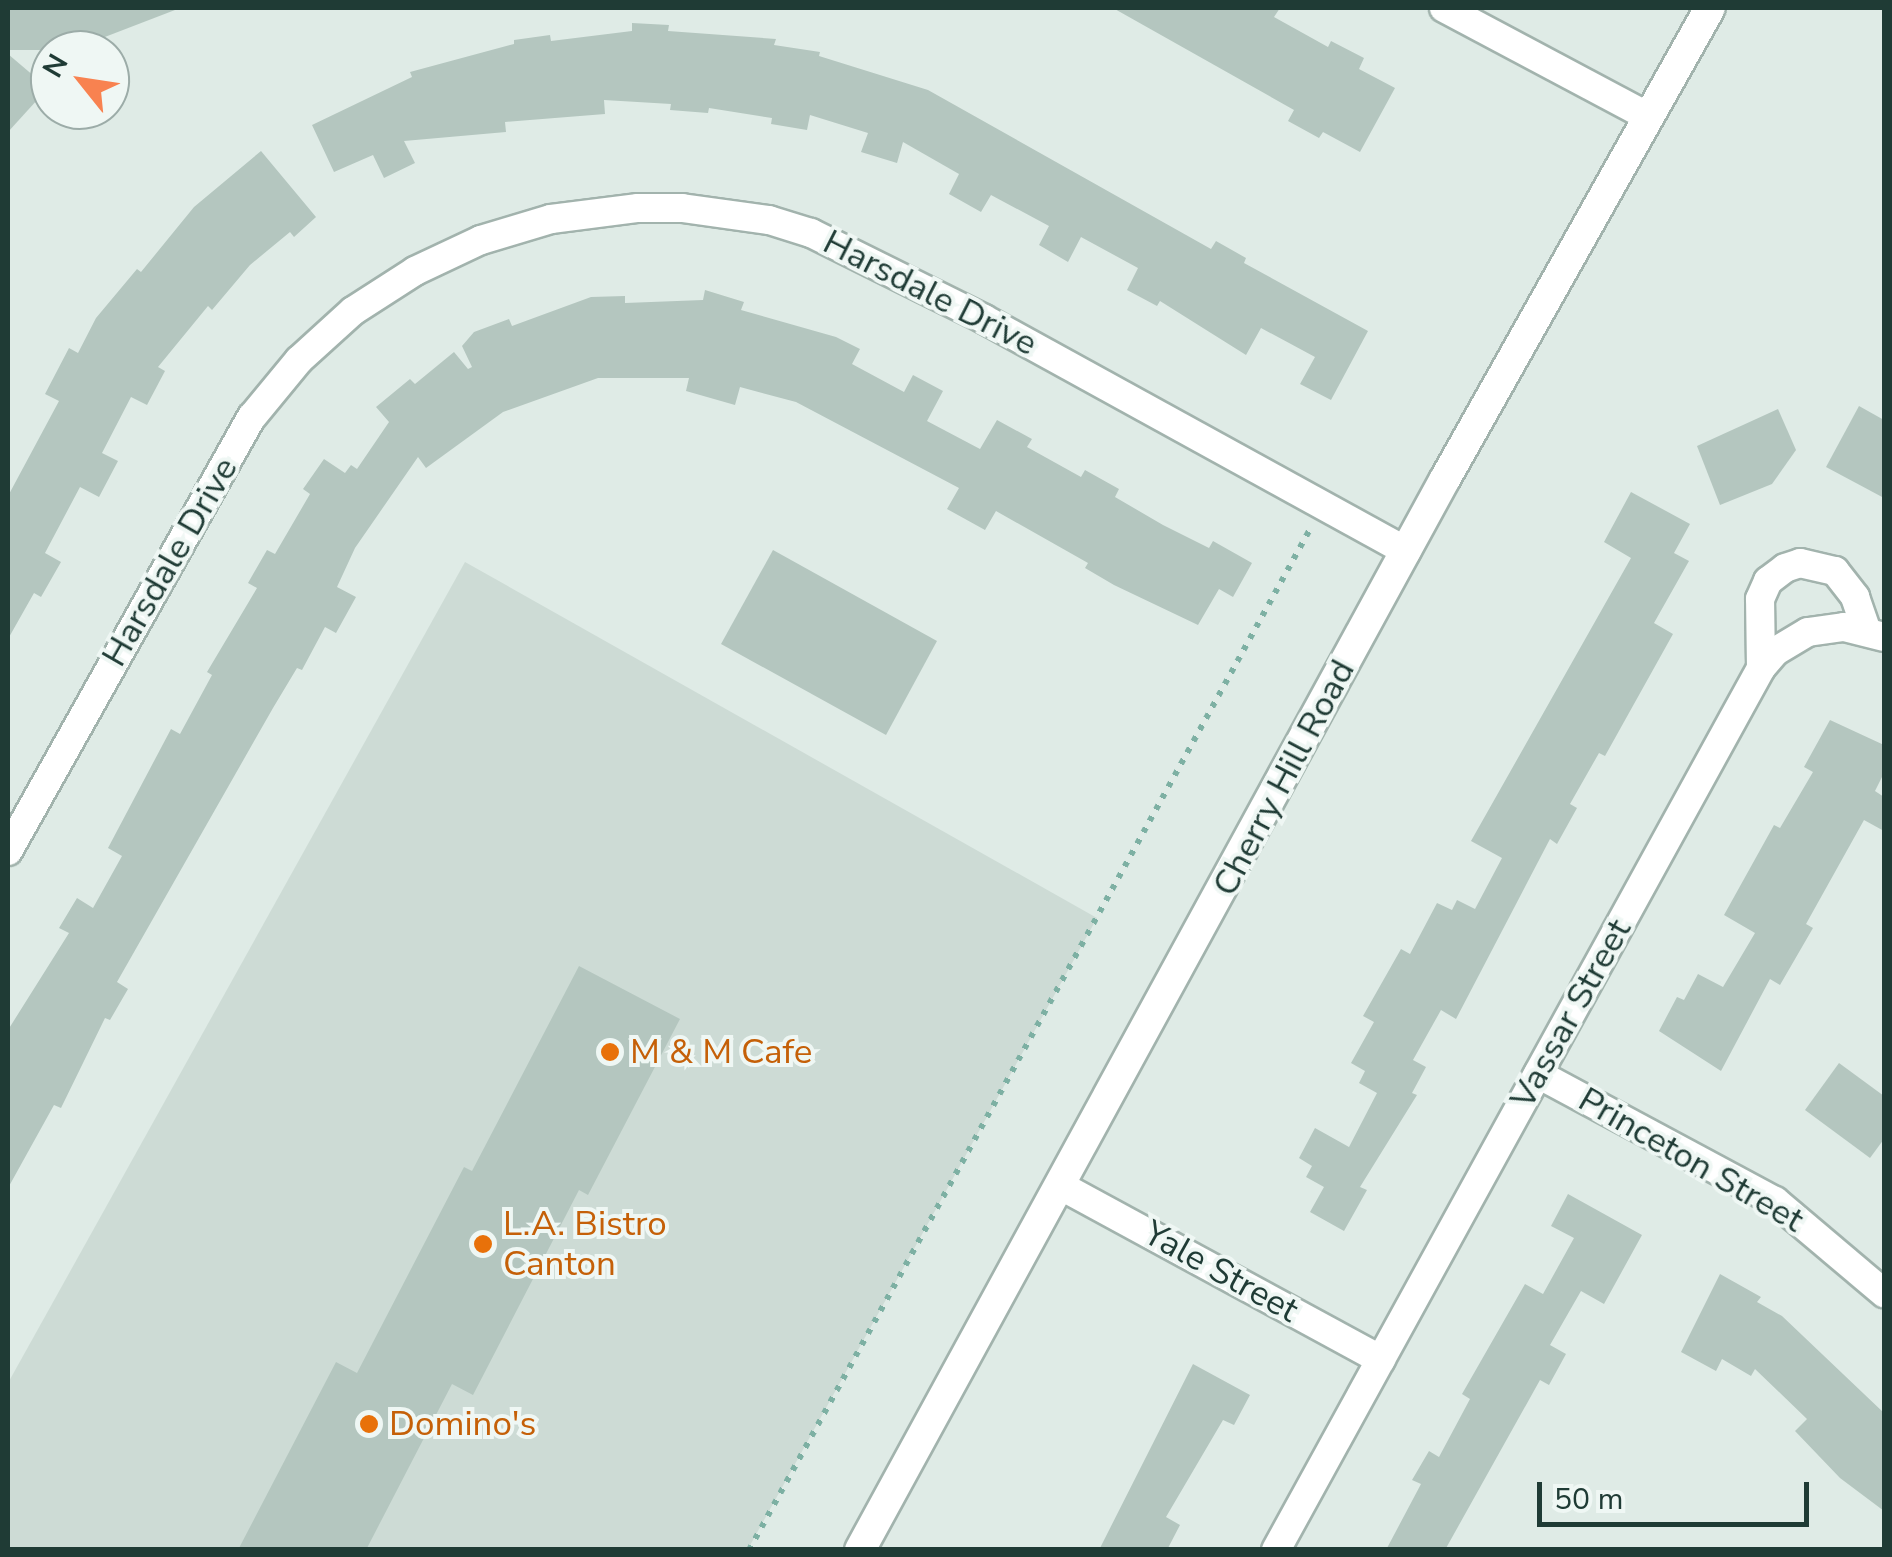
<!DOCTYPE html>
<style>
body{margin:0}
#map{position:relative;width:1892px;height:1557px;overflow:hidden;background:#dfebe6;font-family:"Nunito Sans",sans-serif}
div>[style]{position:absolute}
.built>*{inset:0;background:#cddbd5}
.building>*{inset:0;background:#b4c6bf}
.path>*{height:6px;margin-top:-3px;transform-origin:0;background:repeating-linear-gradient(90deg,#7db0a3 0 5px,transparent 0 13px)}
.roads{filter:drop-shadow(2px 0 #a2b3ad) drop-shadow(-2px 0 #a2b3ad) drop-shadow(0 2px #a2b3ad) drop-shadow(0 -2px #a2b3ad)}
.minor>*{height:28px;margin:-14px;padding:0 14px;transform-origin:14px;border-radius:14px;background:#fff}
.secondary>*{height:30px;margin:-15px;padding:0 15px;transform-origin:15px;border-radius:15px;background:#fff}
.dots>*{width:28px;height:28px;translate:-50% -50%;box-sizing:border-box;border:5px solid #eff7f4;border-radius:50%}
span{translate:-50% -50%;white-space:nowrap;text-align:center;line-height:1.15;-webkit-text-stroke:8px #eff7f4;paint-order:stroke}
.street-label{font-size:35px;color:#1f3b35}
.food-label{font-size:35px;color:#c56008}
.left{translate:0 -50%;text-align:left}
.frame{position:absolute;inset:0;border:10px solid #1f3b35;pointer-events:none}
.north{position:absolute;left:30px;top:30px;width:100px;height:100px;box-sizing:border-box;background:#eff7f4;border:2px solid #9caca8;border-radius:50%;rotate:300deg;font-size:28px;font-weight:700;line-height:40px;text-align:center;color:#1f3b35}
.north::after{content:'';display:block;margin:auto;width:35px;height:45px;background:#f88250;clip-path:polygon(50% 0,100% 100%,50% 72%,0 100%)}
.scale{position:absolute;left:1537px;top:1482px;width:272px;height:45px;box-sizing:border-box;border:5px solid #1f3b35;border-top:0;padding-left:12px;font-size:30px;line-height:35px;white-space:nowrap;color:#1f3b35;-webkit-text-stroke:8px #eff7f4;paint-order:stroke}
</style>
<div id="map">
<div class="built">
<i style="clip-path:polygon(465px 562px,1097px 918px,748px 1549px,8px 1550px,8px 1383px)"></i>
</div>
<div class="building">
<i style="clip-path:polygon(8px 8px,175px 8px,175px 10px,71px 50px,8px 50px)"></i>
<i style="clip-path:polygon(1113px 8px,1280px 8px,1274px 17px,1328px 47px,1331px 41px,1364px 58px,1359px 69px,1395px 88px,1360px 152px,1323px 132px,1319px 138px,1288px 121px,1294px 110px)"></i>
<i style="clip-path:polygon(632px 23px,669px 25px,668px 31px,776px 39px,774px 45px,820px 52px,819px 56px,928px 90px,1211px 249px,1216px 241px,1246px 258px,1244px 263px,1368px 331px,1331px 400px,1300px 384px,1315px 357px,1261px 328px,1246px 355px,1160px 301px,1157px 306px,1127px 290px,1138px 268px,1081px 237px,1068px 262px,1039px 245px,1049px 226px,991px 195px,981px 212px,949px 194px,959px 174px,903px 142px,897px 163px,861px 152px,868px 133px,810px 115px,807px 130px,771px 124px,772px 118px,709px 108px,708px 113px,670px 110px,671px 104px,604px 100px,605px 114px,505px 122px,506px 132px,404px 141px,415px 163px,384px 178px,373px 155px,334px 172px,312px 125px,412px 77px,410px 72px,514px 44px,514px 40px,550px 35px,551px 41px,632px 31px)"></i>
<i style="clip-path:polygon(8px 54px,48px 88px,8px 132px)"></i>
<i style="clip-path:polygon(261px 151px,316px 217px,294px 237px,290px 232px,250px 265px,212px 310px,208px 306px,158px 367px,165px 371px,147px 405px,131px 397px,102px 453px,118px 461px,99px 497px,80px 487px,45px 553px,61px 562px,41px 597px,34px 593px,8px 639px,8px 496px,59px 401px,45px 394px,69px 348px,78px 353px,96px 318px,137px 269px,141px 272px,194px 207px)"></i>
<i style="clip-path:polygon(705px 290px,744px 302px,741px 310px,836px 337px,860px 349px,852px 364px,904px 392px,913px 375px,943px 391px,927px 421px,980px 449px,997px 420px,1032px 439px,1027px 447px,1081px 477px,1085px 470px,1119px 489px,1115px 497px,1163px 525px,1209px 548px,1213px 541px,1252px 563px,1233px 597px,1219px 589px,1198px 625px,1114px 585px,1085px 568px,1088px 563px,996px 511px,985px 530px,947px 509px,959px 488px,796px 402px,740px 387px,735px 405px,686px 391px,689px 378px,598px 378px,503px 412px,426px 468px,418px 457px,355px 548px,337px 587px,356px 597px,336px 633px,325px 627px,302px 670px,297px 668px,273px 708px,117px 982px,128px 989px,110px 1020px,105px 1018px,61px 1108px,54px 1105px,8px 1188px,8px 1030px,69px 933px,59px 928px,77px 898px,93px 908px,122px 856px,108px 848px,171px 729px,180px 734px,212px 675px,207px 672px,257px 588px,248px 583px,267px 550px,275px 554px,310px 494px,303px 489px,324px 459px,345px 473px,351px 465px,357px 469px,389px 422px,376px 407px,410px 379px,415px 384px,454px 352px,468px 369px,472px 367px,462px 346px,474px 332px,509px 319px,512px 326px,591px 297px,625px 296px,625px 303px,703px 300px)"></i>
<i style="clip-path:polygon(1859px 406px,1884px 420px,1884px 498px,1826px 467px)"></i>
<i style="clip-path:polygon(1778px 409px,1796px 450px,1772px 484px,1720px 505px,1697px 446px)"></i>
<i style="clip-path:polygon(1631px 492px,1690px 524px,1674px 553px,1689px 561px,1654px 623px,1673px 634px,1605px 756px,1599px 753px,1570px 804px,1577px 808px,1557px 844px,1550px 839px,1456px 1019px,1441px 1010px,1413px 1060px,1426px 1067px,1412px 1093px,1417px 1095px,1360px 1187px,1367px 1190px,1344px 1231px,1310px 1212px,1324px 1187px,1306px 1177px,1312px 1166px,1299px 1158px,1315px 1128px,1349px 1147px,1377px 1093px,1359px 1083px,1365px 1071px,1351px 1063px,1374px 1022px,1363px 1016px,1401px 949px,1410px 954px,1437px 903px,1452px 910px,1457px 900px,1475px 909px,1502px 858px,1471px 841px,1631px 558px,1604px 542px)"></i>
<i style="clip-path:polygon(773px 550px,937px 641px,886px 735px,721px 644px)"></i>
<i style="clip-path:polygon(1830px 720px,1884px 745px,1884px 773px,1875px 791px,1884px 797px,1884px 831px,1864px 820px,1806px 924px,1813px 928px,1780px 985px,1770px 979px,1721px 1071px,1659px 1031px,1677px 997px,1684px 1000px,1698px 974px,1723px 987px,1755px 933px,1724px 915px,1774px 825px,1780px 828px,1813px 772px,1804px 767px)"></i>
<i style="clip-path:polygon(579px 966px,680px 1019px,588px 1195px,579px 1190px,473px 1395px,452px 1384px,366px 1550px,238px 1550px,336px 1362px,357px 1373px,464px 1167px,472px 1171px)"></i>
<i style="clip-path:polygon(1839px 1063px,1884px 1096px,1884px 1139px,1870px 1158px,1805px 1110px)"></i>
<i style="clip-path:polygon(1568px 1194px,1642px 1235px,1604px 1304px,1581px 1291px,1550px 1345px,1566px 1354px,1549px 1385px,1540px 1380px,1445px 1550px,1386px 1550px,1421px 1484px,1412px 1480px,1429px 1451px,1439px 1457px,1470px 1399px,1462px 1394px,1525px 1284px,1543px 1294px,1574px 1238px,1551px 1226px)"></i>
<i style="clip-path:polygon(1720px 1274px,1761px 1297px,1757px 1302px,1782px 1316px,1884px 1413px,1884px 1511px,1840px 1478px,1795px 1431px,1807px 1419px,1755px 1369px,1751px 1376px,1722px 1359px,1716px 1371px,1681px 1352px)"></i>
<i style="clip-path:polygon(1193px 1364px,1250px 1395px,1234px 1425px,1223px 1420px,1166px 1517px,1180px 1525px,1167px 1550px,1099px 1550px)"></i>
</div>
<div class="path">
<i style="left:749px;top:1550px;width:1163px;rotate:-61.21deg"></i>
</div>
<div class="roads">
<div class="minor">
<i style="left:1444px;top:8px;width:232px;rotate:28deg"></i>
<i style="left:1761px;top:668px;width:69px;rotate:-90.8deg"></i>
<i style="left:1760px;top:599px;width:20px;rotate:-66deg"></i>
<i style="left:1768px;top:581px;width:21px;rotate:-37deg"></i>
<i style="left:1785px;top:568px;width:16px;rotate:-18deg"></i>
<i style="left:1800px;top:563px;width:36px;rotate:13deg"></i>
<i style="left:1835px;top:571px;width:33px;rotate:52deg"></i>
<i style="left:1855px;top:597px;width:34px;rotate:71deg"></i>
<i style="left:8px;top:851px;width:498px;rotate:-60.7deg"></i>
<i style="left:252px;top:417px;width:74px;rotate:-50.5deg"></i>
<i style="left:299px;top:360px;width:73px;rotate:-42.2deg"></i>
<i style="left:353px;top:311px;width:74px;rotate:-32.8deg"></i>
<i style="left:415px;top:271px;width:73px;rotate:-25.2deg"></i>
<i style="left:481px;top:240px;width:73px;rotate:-16.7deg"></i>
<i style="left:551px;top:219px;width:88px;rotate:-7.2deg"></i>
<i style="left:638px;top:208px;width:44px"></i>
<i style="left:682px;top:208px;width:88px;rotate:7.9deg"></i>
<i style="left:769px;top:220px;width:44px;rotate:17.2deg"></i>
<i style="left:811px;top:233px;width:193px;rotate:26.4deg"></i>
<i style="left:984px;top:319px;width:482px;rotate:28.8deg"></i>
<i style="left:1538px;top:1074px;width:269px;rotate:28.2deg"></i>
<i style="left:1775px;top:1201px;width:143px;rotate:40.2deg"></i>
<i style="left:1061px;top:1186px;width:364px;rotate:28.5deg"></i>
<i style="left:1276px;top:1550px;width:1007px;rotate:-61.19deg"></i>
<i style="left:1761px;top:668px;width:23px;rotate:-49deg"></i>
<i style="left:1776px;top:651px;width:37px;rotate:-31deg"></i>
<i style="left:1808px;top:632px;width:36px;rotate:-8deg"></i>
<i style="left:1844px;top:627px;width:41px;rotate:14deg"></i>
</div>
<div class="secondary">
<i style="left:860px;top:1550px;width:1220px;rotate:-61.36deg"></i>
<i style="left:1445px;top:479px;width:540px;rotate:-60.64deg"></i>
</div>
</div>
<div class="dots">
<i style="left:610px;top:1052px;background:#e8710a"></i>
<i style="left:483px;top:1244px;background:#e8710a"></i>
<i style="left:369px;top:1424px;background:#e8710a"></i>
</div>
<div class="street-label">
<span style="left:930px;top:293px;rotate:27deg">Harsdale Drive</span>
<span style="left:170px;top:562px;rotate:-60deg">Harsdale Drive</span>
<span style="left:1284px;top:778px;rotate:-62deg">Cherry Hill Road</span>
<span style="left:1571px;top:1014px;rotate:-61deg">Vassar Street</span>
<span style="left:1691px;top:1160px;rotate:30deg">Princeton Street</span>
<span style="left:1221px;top:1272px;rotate:29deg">Yale Street</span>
</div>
<div class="food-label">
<span class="left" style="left:630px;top:1052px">M &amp; M Cafe</span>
<span class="left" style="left:503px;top:1244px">L.A. Bistro<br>Canton</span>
<span class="left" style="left:389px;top:1424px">Domino's</span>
</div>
<div class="frame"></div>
<div class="north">N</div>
<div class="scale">50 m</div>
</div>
